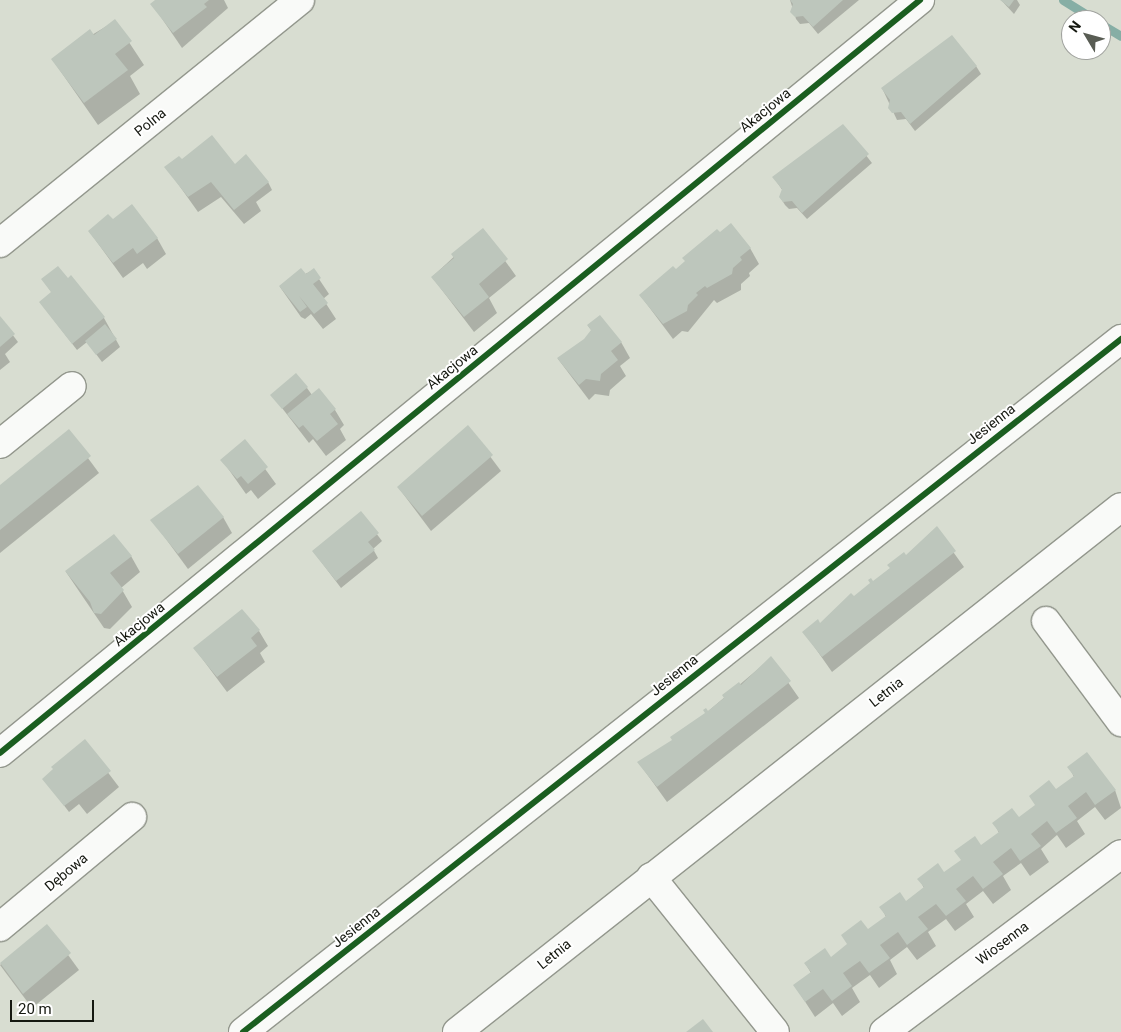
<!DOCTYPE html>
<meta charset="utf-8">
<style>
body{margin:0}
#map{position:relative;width:1121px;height:1032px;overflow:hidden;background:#d8ddd1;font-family:Roboto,sans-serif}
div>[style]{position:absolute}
.shadow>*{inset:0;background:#0003}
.stream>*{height:9px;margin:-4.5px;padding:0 4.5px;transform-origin:4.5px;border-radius:4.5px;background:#86aea5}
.building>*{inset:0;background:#bdc6bc}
.roads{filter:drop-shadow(1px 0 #93978d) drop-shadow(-1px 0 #93978d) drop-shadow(0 1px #93978d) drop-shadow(0 -1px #93978d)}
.minor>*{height:28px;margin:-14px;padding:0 14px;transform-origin:14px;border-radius:14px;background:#f9faf8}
.cycleway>*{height:6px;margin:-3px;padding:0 3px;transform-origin:3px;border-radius:3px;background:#1b5e20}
span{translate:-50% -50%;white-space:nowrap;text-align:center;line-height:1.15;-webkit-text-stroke:4px #fff;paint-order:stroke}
.street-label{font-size:14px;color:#151810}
.north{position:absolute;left:1061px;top:10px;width:50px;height:50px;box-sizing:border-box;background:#fff;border:1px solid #a1a39f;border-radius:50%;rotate:307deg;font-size:14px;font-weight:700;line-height:20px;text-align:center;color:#151810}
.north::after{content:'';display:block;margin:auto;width:18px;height:22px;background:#595d54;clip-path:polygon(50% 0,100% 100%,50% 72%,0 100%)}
.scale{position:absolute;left:10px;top:1000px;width:84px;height:22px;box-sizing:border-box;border:2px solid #151810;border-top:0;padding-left:6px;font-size:15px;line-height:18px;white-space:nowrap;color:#151810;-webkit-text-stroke:4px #fff;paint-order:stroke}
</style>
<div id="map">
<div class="shadow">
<i style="clip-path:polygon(158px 0,224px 0,228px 8px,182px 48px,152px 4px)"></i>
<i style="clip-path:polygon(790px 0,859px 0,818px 34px,809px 23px,800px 24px,796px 19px)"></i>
<i style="clip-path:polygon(1001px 0,1017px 0,1020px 5px,1014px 14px)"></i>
<i style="clip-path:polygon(115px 21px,144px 65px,130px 76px,140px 94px,98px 125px,52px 59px)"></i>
<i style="clip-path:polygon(976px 66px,981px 74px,915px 131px,906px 119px,897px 120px,882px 88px)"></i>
<i style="clip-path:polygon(843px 126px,872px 163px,807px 219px,797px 208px,789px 209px,785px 205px,780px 197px,783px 191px,774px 178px)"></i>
<i style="clip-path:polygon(182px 161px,233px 167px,268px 182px,272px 190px,256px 202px,261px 211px,244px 224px,221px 197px,198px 212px,166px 167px)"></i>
<i style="clip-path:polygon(483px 230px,516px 276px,489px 298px,497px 313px,474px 332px,432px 277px)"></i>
<i style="clip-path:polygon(89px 231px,157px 238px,166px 254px,147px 269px,143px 263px,123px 278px)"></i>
<i style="clip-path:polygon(750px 248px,759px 264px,749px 273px,750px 276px,741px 284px,741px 290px,717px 303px,714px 300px,688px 332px,682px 331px,673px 339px,640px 295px,676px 271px)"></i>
<i style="clip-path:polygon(313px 270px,329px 294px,323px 299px,336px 319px,323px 329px,311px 314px,305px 319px,301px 317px,280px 287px)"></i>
<i style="clip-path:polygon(43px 280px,104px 318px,120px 347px,102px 362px,87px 342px,77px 350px,40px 302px,52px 293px)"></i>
<i style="clip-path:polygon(0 318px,18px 342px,5px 354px,10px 362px,0 370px)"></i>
<i style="clip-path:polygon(588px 326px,621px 342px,630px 358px,620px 366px,626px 376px,610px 390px,609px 396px,595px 394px,589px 400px,558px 359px,585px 340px,592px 331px)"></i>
<i style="clip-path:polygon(307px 388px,312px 395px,335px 410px,344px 425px,340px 429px,346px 440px,326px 456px,313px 439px,309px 443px,272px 395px)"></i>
<i style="clip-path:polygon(468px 427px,501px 471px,431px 531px,398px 487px)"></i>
<i style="clip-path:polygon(68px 431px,99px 473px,0 553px,0 487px)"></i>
<i style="clip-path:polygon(245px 441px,276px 484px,258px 499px,251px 490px,246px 494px,222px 460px)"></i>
<i style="clip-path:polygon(174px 503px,223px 517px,232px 533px,188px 569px,152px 520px)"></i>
<i style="clip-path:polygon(361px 513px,382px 541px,373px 549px,378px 558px,341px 588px,313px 551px)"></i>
<i style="clip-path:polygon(936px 528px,964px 567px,832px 672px,804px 632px,820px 624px,906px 556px)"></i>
<i style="clip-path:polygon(131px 556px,140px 572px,121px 588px,132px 607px,110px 629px,104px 628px,66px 572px)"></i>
<i style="clip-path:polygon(259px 631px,268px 646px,260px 653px,265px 662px,227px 692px,195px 649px)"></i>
<i style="clip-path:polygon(771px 658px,799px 698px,667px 802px,639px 763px,674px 740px)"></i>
<i style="clip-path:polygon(84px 741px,119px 787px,87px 814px,79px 804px,69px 812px,44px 779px)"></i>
<i style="clip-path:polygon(1069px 767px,1115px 790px,1121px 808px,1105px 820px,1095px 807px,1077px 821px,1085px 834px,1066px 848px,1057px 835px,1041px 849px,1049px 862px,1030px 876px,1021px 863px,1003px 876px,1011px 890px,993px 904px,983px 891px,966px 904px,974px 917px,955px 931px,946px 919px,928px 932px,936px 946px,917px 960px,907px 947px,890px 960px,897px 974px,879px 988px,870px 975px,852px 988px,860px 1002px,842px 1016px,833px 1003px,815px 1017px,795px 986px,811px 973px,805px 963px,831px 958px,886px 917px,881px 907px,906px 902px,924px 888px,919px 879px,944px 874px,999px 833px,994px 823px,1018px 819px,1074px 777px)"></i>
<i style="clip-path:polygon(47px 926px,79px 970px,32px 1008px,0 965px)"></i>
</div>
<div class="stream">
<i style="left:1063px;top:0;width:38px;rotate:32deg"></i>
<i style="left:1101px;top:24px;width:23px;rotate:31deg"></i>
</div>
<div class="building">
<i style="clip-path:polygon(155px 0,209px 0,204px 4px,207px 7px,173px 33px,150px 4px)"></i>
<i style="clip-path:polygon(790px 0,843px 0,813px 27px,803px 16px,795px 17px,790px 12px,793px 4px)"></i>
<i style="clip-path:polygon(1000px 0,1014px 0,1009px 7px)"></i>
<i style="clip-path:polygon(115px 19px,132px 41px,115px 54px,128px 70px,84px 103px,51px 59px,90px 29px,94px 35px)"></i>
<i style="clip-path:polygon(952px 35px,977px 66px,910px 124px,901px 112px,892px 113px,888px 108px,890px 100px,881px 88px)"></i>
<i style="clip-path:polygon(843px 124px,869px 154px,802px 213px,792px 201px,783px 202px,779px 197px,782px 189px,772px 177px)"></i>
<i style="clip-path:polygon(212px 135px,235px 164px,246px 154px,269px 182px,234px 210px,211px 182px,188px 197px,164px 167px,179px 156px,182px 159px)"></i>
<i style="clip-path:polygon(132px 204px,158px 238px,137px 254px,133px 248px,113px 263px,88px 231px,108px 214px,113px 219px)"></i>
<i style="clip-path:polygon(731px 223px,751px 248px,740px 257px,742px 260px,733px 268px,732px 274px,707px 288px,705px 286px,696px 293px,698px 295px,688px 305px,687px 311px,663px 324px,639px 295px,673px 266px,676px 269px,685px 261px,682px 258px,717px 229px,720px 232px)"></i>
<i style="clip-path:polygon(483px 228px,508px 259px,479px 284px,489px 297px,464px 317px,431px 277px,454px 258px,451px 254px)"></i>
<i style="clip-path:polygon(58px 266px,68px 278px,71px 275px,105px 317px,72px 344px,39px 302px,51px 292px,41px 279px)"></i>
<i style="clip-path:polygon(301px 268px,306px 274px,314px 268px,321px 278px,313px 284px,328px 303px,314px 314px,299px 296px,307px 307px,300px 312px,279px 286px)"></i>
<i style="clip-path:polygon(600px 315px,622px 342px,611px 351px,618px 360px,601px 374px,600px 381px,586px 379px,579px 385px,557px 358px,584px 339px,591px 330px,587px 325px)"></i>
<i style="clip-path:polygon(0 316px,15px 334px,0 347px)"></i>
<i style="clip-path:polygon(105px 324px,117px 339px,96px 355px,85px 341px)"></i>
<i style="clip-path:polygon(296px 373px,308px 387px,282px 409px,270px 395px)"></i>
<i style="clip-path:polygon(319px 388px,336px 409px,330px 414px,338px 424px,317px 441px,303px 425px,299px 428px,287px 414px)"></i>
<i style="clip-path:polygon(468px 425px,493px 455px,422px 516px,397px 487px)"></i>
<i style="clip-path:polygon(69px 429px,91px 456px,0 530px,0 485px)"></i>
<i style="clip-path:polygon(245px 439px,268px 467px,248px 484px,241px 476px,237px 479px,220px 460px)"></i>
<i style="clip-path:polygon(198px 485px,224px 517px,178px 554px,150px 520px)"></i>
<i style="clip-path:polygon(361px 511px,379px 533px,368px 542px,375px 550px,336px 581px,312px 551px)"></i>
<i style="clip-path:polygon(937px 526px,956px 551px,822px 657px,802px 632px,818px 619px,820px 623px,851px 593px,854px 596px,870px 583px,868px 580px,871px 578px,873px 581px,890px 568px,887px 565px,904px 552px,906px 555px)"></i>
<i style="clip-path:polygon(114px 534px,132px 556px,110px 573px,124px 590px,101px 614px,94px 613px,90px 602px,65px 571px)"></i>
<i style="clip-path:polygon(242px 609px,260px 630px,251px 638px,257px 646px,217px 677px,193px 648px)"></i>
<i style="clip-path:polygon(771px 656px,791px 681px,657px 787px,637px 762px,672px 740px,670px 737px,705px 713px,703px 710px,706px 708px,708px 711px,724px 698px,722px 695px,739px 682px,741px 685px)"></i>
<i style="clip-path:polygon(85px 739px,111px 771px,64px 806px,42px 779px,53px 769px,51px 767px)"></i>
<i style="clip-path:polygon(1087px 752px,1116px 790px,1095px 805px,1086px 792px,1068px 806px,1077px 818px,1056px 833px,1047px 821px,1031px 834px,1041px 846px,1020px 861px,1011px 848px,993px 862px,1003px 874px,983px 889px,973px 876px,956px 889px,966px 901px,946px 916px,936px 904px,918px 917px,928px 929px,907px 945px,898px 932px,880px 945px,890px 958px,869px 973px,860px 961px,843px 973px,852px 986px,832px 1001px,823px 989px,805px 1002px,793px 985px,811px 972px,804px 963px,825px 948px,831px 957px,847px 944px,841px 935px,861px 920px,868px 929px,886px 916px,879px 907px,900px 892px,906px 901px,924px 887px,917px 879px,938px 863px,944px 872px,961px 860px,954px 851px,975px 836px,981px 845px,999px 832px,992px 823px,1012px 808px,1019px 817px,1035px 805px,1029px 796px,1049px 780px,1056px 789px,1074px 776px,1067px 767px)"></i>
<i style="clip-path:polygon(47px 924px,71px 953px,23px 994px,0 963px)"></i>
<i style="clip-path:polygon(703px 1019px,713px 1032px,686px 1032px)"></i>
</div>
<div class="roads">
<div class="minor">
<i style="left:0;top:243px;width:386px;rotate:-39deg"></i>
<i style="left:0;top:444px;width:92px;rotate:-38.9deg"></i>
<i style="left:1046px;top:621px;width:126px;rotate:53.4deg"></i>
<i style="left:0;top:753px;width:1189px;rotate:-39.3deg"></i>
<i style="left:651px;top:877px;width:198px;rotate:51.3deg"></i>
<i style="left:0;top:927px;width:172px;rotate:-39.8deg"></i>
<i style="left:243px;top:1032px;width:1119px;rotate:-38.28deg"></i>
<i style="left:457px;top:1032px;width:846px;rotate:-38.33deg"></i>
<i style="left:884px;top:1032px;width:296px;rotate:-36.9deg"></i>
</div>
</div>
<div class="cycleway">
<i style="left:0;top:753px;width:1189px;rotate:-39.3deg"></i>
<i style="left:243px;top:1032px;width:1119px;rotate:-38.28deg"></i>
</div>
<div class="street-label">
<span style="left:765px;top:110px;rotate:-39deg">Akacjowa</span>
<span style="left:150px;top:122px;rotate:-39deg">Polna</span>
<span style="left:452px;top:367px;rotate:-39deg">Akacjowa</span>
<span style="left:991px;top:424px;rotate:-38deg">Jesienna</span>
<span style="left:139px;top:624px;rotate:-39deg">Akacjowa</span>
<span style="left:674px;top:675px;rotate:-39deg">Jesienna</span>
<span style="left:886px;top:692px;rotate:-38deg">Letnia</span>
<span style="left:66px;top:872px;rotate:-40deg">Dębowa</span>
<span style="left:356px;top:927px;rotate:-38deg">Jesienna</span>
<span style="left:1002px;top:943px;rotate:-37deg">Wiosenna</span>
<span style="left:554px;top:954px;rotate:-39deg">Letnia</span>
</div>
<div class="north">N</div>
<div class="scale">20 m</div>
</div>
